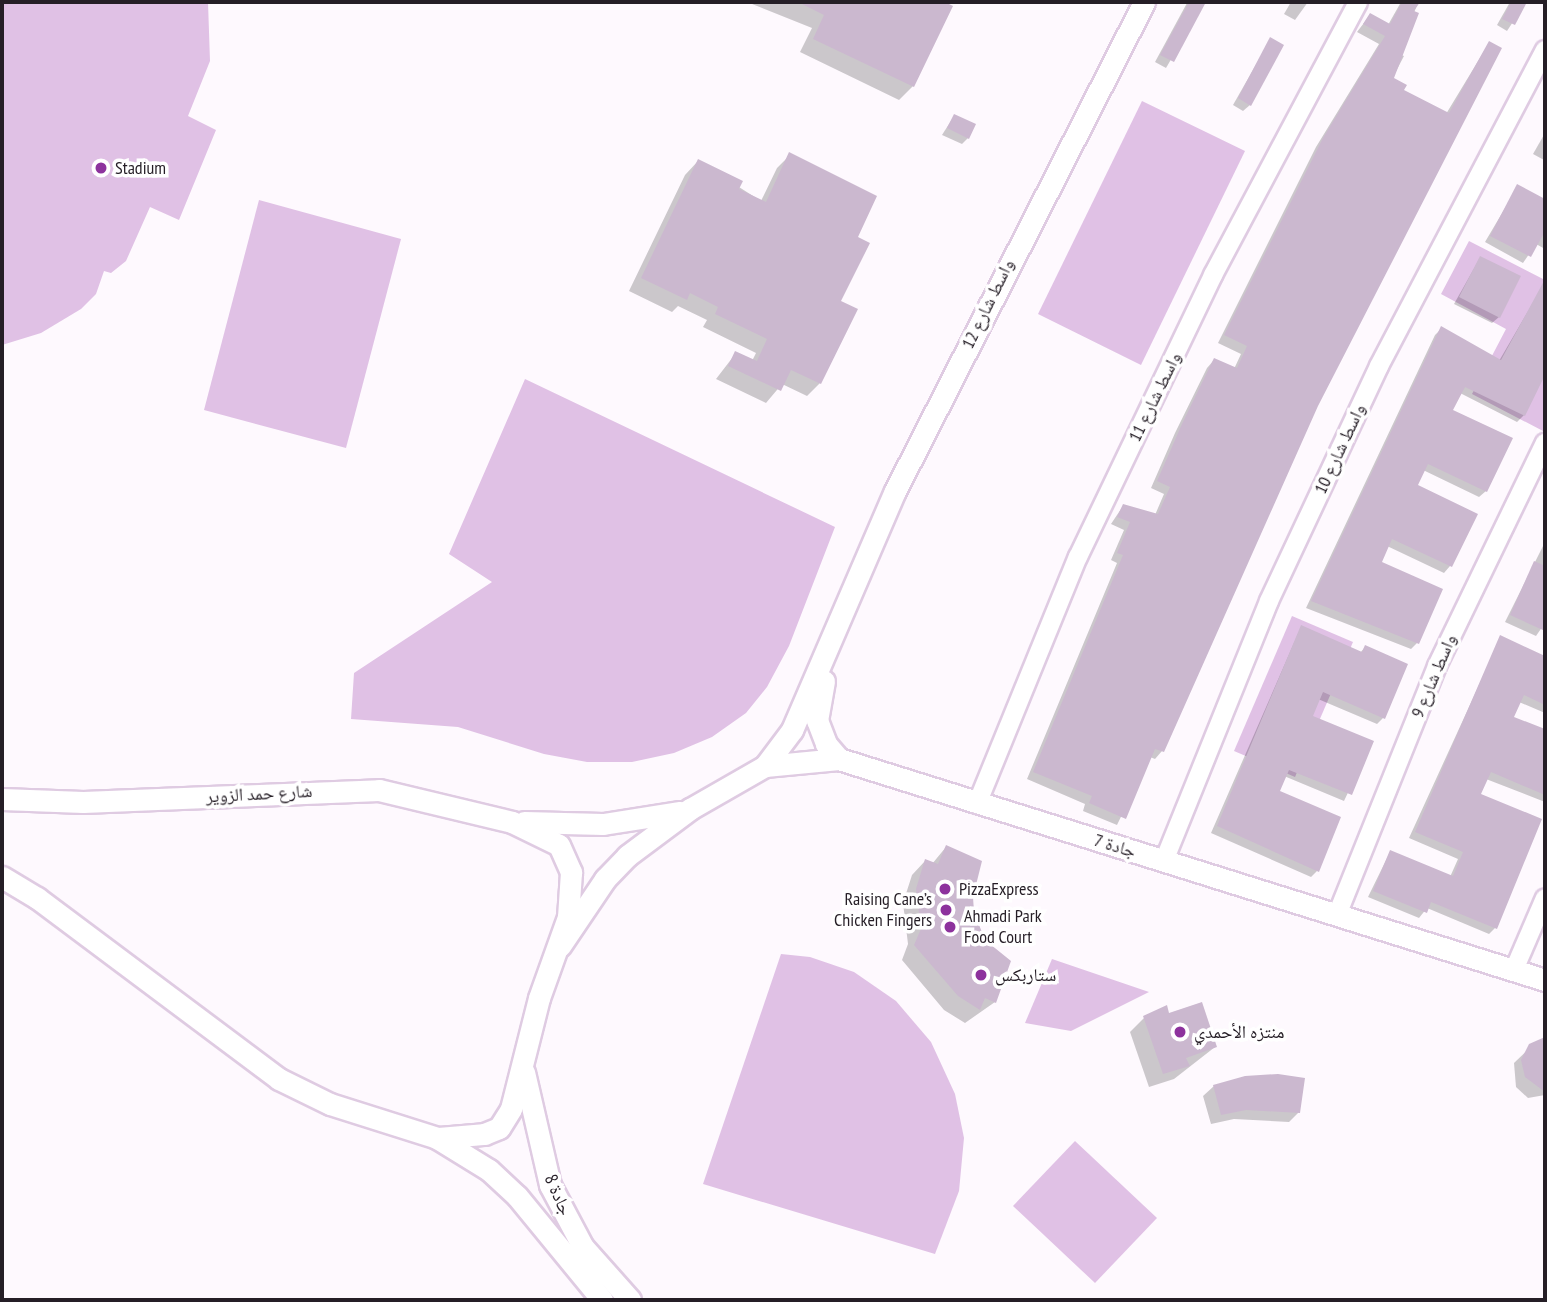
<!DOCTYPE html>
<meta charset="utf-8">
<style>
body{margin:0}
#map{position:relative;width:1547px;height:1302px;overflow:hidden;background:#fef9fe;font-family:"PT Sans Narrow","Noto Naskh Arabic",sans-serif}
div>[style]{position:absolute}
.green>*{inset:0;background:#e0c1e5}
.shadow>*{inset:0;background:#0003}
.building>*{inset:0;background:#cbb8cf}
.roads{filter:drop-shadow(2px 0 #dfcbe2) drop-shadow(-2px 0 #dfcbe2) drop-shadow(0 2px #dfcbe2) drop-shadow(0 -2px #dfcbe2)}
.minor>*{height:18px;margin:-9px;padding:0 9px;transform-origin:9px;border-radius:9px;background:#fff}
.major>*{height:21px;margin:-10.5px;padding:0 10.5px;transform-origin:10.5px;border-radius:10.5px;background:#fff}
.dots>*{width:19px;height:19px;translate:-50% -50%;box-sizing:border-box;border:4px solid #fff;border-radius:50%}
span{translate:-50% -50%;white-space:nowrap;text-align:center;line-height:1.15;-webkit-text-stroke:7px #fff;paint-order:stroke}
.poi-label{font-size:18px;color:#251e26}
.left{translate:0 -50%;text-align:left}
.right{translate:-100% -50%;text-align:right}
.street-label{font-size:18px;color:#251e26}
.frame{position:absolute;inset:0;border:4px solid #251e26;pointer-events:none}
</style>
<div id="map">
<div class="green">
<i style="clip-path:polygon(2px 2px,208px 2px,210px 61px,188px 116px,216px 130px,179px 220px,150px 207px,126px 261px,111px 273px,104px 271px,96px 294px,81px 309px,41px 333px,2px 345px)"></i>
<i style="clip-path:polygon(1142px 101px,1245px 151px,1141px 365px,1038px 314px)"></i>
<i style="clip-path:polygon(259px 200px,401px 239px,346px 448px,204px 410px)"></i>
<i style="clip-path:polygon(1469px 241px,1545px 280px,1543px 431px,1472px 394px,1506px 329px,1441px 294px)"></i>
<i style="clip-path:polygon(525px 379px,835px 527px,789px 646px,767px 687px,746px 713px,712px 737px,674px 753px,632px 762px,587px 762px,544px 754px,458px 727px,351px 719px,354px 673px,492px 582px,449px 554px)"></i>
<i style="clip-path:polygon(1292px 616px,1353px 642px,1295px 777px,1234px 751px)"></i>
<i style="clip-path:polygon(781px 954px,810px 957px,854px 972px,896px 1001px,931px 1042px,955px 1094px,964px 1138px,959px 1191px,935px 1254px,703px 1184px)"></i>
<i style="clip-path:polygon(1052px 959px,1149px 992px,1071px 1031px,1025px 1023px)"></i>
<i style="clip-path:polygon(1075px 1141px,1157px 1218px,1095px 1283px,1013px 1206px)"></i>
</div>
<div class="shadow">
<i style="clip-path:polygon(747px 2px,941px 2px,951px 7px,913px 86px,899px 100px,800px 52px,812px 28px)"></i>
<i style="clip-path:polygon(1291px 2px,1308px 2px,1295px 20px,1284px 14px)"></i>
<i style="clip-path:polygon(1401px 2px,1418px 2px,1399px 54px,1404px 56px,1392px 79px,1402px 91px,1446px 114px,1489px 43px,1317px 405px,1162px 751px,1155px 759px,1150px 757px,1117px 825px,1083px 811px,1085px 804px,1027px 779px,1117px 563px,1111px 560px,1124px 530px,1111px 524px,1123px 506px,1155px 515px,1164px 494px,1151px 488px,1175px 433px,1207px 368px,1214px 360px,1234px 369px,1241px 354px,1218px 343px,1316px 147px,1379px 44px,1357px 32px,1370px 15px,1388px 25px)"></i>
<i style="clip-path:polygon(1510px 2px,1526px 2px,1507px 31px,1497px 25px)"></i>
<i style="clip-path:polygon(1187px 3px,1204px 3px,1166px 68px,1155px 62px)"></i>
<i style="clip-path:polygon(1270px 40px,1250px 105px,1243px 111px,1233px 105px)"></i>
<i style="clip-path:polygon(954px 116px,968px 138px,962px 144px,942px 135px)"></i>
<i style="clip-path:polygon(1545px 133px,1545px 159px,1544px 160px,1533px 154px)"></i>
<i style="clip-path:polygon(790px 155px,855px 238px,820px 383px,807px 396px,782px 384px,766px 403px,716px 379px,736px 353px,752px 361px,756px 353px,703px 327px,707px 320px,678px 306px,672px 312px,629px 291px,685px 175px,698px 161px,761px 201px,777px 168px)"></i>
<i style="clip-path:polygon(1518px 186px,1545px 201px,1545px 249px,1536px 244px,1523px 263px,1485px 242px)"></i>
<i style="clip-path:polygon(1480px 258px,1499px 317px,1492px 323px,1454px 304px)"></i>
<i style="clip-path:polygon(1541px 289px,1545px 291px,1545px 373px,1524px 415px,1517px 422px,1460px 393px,1451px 410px,1486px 491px,1479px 497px,1423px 470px,1416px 485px,1475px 514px,1450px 566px,1444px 573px,1387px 546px,1379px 563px,1417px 643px,1411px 649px,1306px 608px,1435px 335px,1442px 328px,1499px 361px)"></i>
<i style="clip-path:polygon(1545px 542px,1545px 623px,1536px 636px,1505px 622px)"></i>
<i style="clip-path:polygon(1301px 627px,1360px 653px,1365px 647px,1383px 718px,1377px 724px,1318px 699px,1311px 717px,1372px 742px,1344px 801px,1284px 776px,1278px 792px,1317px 871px,1311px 877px,1211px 833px)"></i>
<i style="clip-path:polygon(1501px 637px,1545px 658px,1545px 713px,1519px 702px,1511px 718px,1545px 731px,1545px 802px,1486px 779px,1479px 795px,1495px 928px,1489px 934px,1427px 908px,1419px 918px,1368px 897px,1390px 852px,1450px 877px,1458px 859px,1409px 838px)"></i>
<i style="clip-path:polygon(946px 847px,971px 896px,995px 1002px,965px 1023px,944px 1010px,902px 960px,908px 944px,903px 903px,912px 875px,925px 861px,932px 864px)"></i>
<i style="clip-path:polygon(1168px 1015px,1215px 1047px,1174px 1079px,1149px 1087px,1130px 1032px,1144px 1018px)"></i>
<i style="clip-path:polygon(1545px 1040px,1545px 1095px,1528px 1098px,1516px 1087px,1514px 1063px,1537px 1041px)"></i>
<i style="clip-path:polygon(1214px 1086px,1299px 1112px,1289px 1122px,1234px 1119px,1211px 1124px,1203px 1096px)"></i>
</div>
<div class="building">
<i style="clip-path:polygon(798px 2px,945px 2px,953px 6px,914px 87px,813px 39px,824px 15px)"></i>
<i style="clip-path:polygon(1189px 2px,1206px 2px,1174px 62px,1160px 55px)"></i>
<i style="clip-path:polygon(1402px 2px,1420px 2px,1414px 11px,1419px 13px,1394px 78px,1407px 85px,1404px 90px,1449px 113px,1489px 41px,1502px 48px,1318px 406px,1164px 752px,1155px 749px,1126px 819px,1089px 803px,1092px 796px,1033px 772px,1123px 555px,1117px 553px,1130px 522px,1117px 517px,1123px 504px,1158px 514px,1170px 487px,1157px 481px,1182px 424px,1214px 358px,1237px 368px,1247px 346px,1224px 335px,1323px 138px,1385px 36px,1363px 24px,1370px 13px,1390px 24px)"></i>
<i style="clip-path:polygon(1511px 2px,1527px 2px,1515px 25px,1502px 19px)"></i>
<i style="clip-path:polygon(1270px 37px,1284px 45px,1251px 106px,1238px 98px)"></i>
<i style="clip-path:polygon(954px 114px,976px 124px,969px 139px,947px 128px)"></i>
<i style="clip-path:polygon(789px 152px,877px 196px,858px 237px,870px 243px,841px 301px,858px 309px,821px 384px,791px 370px,781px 391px,728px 366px,735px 351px,757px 361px,767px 339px,715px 314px,718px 307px,690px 293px,687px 300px,641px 278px,698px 159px,743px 181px,739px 189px,766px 202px)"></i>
<i style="clip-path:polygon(1517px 184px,1545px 199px,1545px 231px,1531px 257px,1490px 236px)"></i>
<i style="clip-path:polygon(1480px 256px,1521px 276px,1500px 318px,1459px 297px)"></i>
<i style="clip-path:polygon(1545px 279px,1545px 375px,1525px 416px,1465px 387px,1453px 410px,1513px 438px,1487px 492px,1428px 464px,1418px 485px,1478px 514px,1452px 567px,1392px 539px,1382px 562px,1443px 589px,1419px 644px,1311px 601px,1441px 326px,1501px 360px)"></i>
<i style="clip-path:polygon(1534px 561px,1545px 566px,1545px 631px,1510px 615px)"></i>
<i style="clip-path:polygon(1301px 625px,1362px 652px,1365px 645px,1408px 664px,1385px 719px,1323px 692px,1313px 716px,1374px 741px,1352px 795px,1289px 770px,1280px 791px,1341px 817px,1319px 872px,1217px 826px)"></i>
<i style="clip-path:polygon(1500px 635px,1545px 656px,1545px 705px,1524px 695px,1514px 717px,1545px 729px,1545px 795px,1491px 772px,1481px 794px,1542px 819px,1497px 929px,1431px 902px,1427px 913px,1373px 891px,1390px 850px,1453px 876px,1463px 852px,1415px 832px)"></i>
<i style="clip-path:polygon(946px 845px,982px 861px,973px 897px,974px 912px,985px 940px,1011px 961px,996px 1003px,985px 998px,980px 1010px,958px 996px,914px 945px,921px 929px,916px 889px,925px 859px,938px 864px)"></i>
<i style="clip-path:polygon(1202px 1002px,1217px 1047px,1186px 1058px,1190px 1066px,1163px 1074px,1143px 1016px,1167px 1005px,1169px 1013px)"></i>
<i style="clip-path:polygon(1545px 1037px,1545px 1092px,1525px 1077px,1521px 1060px,1529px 1044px)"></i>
<i style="clip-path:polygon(1278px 1074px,1305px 1078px,1300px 1113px,1246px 1110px,1221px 1115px,1213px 1085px,1245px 1076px)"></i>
</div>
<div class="roads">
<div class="minor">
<i style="left:977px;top:804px;width:267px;rotate:-67.8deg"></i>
<i style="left:1078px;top:557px;width:313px;rotate:-64.4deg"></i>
<i style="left:1213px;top:275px;width:309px;rotate:-62deg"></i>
<i style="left:1164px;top:861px;width:280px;rotate:-68deg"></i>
<i style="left:1269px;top:601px;width:259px;rotate:-64.9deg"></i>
<i style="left:1379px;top:366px;width:357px;rotate:-62.3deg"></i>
<i style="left:1337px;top:915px;width:268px;rotate:-68.1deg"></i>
<i style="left:1437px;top:666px;width:248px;rotate:-64.2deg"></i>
<i style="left:1514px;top:970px;width:78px;rotate:-66.7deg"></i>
</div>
<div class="major">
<i style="left:824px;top:681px;width:40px;rotate:100deg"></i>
<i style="left:817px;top:720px;width:26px;rotate:69deg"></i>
<i style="left:826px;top:744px;width:20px;rotate:49deg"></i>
<i style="left:765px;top:766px;width:45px;rotate:-53.1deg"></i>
<i style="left:792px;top:730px;width:260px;rotate:-66.7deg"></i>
<i style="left:895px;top:491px;width:549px;rotate:-63.01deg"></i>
<i style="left:2px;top:799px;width:81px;rotate:2.1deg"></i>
<i style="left:83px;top:802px;width:296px;rotate:-2.3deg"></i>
<i style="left:379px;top:790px;width:137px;rotate:13.5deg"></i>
<i style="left:512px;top:822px;width:52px;rotate:26.1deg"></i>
<i style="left:559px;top:845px;width:30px;rotate:66deg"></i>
<i style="left:571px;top:872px;width:45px;rotate:93.8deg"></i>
<i style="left:568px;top:917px;width:86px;rotate:109.7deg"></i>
<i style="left:539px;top:998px;width:114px;rotate:104.2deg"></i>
<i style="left:511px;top:1109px;width:22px;rotate:122deg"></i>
<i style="left:499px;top:1128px;width:16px;rotate:158deg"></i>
<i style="left:484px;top:1134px;width:47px;rotate:175.1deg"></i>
<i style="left:524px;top:822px;width:79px;rotate:1.5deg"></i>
<i style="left:603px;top:824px;width:78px;rotate:-8.9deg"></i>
<i style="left:2px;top:877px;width:41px;rotate:31deg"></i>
<i style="left:37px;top:898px;width:302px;rotate:36.8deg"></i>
<i style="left:279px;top:1079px;width:57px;rotate:26.1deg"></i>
<i style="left:330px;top:1104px;width:112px;rotate:17.6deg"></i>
<i style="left:437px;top:1138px;width:61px;rotate:31.6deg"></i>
<i style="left:489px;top:1170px;width:38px;rotate:43deg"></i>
<i style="left:517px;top:1196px;width:134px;rotate:50.7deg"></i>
<i style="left:560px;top:946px;width:81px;rotate:-56.1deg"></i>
<i style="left:605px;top:879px;width:32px;rotate:-46deg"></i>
<i style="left:627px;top:856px;width:79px;rotate:-36.7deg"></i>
<i style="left:690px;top:809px;width:86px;rotate:-29.8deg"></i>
<i style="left:765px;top:766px;width:74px;rotate:-5.4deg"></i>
<i style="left:839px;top:759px;width:740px;rotate:17.38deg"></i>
<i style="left:524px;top:1072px;width:116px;rotate:77deg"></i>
<i style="left:550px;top:1185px;width:70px;rotate:62deg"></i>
<i style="left:583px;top:1247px;width:71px;rotate:48.4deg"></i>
</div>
</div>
<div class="dots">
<i style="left:101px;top:168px;background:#8d329d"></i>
<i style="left:945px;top:889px;background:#8d329d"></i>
<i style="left:946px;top:910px;background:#8d329d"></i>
<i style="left:950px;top:927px;background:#8d329d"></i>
<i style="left:981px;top:975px;background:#8d329d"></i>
<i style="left:1180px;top:1032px;background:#8d329d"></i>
</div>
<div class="poi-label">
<span class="left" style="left:115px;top:168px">Stadium</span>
<span class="left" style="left:959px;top:889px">PizzaExpress</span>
<span class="right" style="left:932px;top:910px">Raising Cane’s<br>Chicken Fingers</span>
<span class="left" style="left:964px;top:927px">Ahmadi Park<br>Food Court</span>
<span class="left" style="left:995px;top:975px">ستاربكس</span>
<span class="left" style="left:1194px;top:1032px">منتزه الأحمدي</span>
</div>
<div class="street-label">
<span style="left:988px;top:304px;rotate:-64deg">واسط شارع 12</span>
<span style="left:1155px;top:397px;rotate:-64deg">واسط شارع 11</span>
<span style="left:1340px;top:449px;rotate:-65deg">واسط شارع 10</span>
<span style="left:1434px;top:676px;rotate:-67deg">واسط شارع 9</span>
<span style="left:259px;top:794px;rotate:-3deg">شارع حمد الزوير</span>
<span style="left:1115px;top:846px;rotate:17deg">جادة 7</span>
<span style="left:558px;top:1195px;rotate:66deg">جادة 8</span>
</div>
<div class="frame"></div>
</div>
